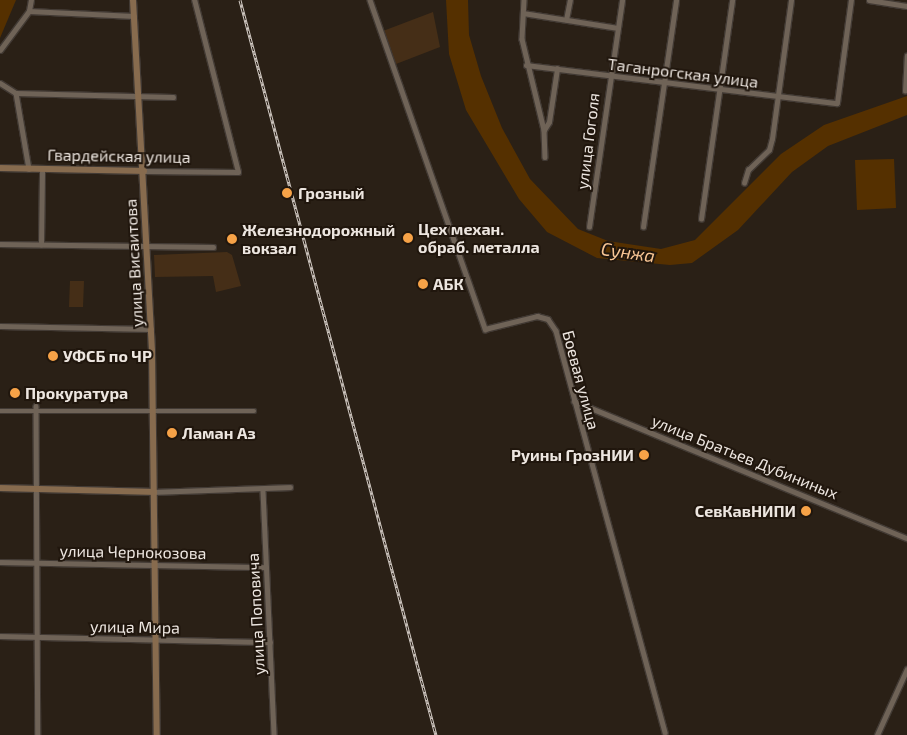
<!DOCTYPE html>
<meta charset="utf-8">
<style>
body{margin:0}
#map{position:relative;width:907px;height:735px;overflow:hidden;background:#2a2016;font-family:"Exo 2",sans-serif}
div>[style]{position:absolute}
.green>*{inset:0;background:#452e17}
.water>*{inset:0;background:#553000}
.roads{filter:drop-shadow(1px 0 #423a34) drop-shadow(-1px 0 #423a34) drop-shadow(0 1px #423a34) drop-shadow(0 -1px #423a34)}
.street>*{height:4.5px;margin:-2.25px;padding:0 2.25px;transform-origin:2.25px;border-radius:2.25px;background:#6f6357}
.secondary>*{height:6px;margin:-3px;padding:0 3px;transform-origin:3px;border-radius:3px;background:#876b4e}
.rail>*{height:3px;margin-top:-1.5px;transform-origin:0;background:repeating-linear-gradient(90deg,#20160d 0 4px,#d3cbc5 0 8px);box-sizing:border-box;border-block:1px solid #d3cbc5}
.dots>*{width:14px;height:14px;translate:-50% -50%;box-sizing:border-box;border:2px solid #20160d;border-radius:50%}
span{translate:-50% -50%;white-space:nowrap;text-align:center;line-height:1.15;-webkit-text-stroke:4px #20160d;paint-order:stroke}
.street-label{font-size:16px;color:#ede6e0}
.poi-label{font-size:16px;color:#ede6e0;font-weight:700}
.left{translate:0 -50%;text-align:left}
.right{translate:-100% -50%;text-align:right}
.water-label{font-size:18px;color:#f9c695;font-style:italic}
</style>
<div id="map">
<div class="green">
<i style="clip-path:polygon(433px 12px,440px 47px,396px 64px,383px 31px)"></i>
<i style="clip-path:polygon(227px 252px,232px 255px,241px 286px,216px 292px,213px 276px,155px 277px,154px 255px)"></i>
<i style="clip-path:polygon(70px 281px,84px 281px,83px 307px,69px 307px)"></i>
</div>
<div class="water">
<i style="clip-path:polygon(0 0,16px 0,0 38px)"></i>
<i style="clip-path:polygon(446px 0,468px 0,469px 35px,481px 76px,502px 128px,530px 179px,578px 229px,608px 241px,661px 249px,695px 240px,781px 154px,824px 125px,907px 96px,907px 115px,828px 146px,792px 172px,738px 230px,692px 263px,670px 265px,597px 258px,547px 232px,519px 199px,466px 110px,449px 54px)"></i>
<i style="clip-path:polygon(894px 159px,896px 208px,857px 210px,855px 160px)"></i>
</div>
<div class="roads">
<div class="street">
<i style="left:370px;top:0;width:349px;rotate:70.7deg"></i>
<i style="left:485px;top:329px;width:54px;rotate:-14deg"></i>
<i style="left:537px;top:316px;width:11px;rotate:15deg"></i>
<i style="left:548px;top:319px;width:14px;rotate:56deg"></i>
<i style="left:556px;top:331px;width:416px;rotate:74.8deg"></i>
<i style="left:524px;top:0;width:39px;rotate:93deg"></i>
<i style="left:522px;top:39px;width:94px;rotate:76.4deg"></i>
<i style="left:544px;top:130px;width:27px;rotate:88deg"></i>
<i style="left:869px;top:0;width:38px;rotate:9deg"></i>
<i style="left:29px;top:11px;width:105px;rotate:2.7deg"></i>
<i style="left:523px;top:13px;width:96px;rotate:9deg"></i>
<i style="left:566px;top:20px;width:20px;rotate:-79deg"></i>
<i style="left:0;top:50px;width:49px;rotate:-53.4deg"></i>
<i style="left:29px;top:11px;width:11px;rotate:-80deg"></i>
<i style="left:526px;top:65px;width:313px;rotate:7deg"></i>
<i style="left:837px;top:103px;width:104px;rotate:-82.3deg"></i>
<i style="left:0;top:83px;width:19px;rotate:32deg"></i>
<i style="left:16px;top:93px;width:157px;rotate:1.5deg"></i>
<i style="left:905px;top:91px;width:35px;rotate:-87deg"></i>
<i style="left:16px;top:93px;width:77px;rotate:80.3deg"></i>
<i style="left:544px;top:130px;width:9px;rotate:-58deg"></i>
<i style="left:549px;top:122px;width:54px;rotate:-81.4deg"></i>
<i style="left:144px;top:171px;width:94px;rotate:0.6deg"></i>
<i style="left:238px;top:172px;width:178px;rotate:-104.3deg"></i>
<i style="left:744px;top:183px;width:14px;rotate:-73deg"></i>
<i style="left:748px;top:170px;width:29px;rotate:-44deg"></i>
<i style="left:769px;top:150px;width:11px;rotate:-75deg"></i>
<i style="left:772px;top:139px;width:140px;rotate:-82.2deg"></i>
<i style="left:701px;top:219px;width:221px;rotate:-81.9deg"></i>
<i style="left:589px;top:227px;width:229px;rotate:-81.7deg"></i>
<i style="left:643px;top:227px;width:229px;rotate:-81.7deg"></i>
<i style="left:0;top:244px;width:213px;rotate:0.8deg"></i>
<i style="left:41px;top:245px;width:76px;rotate:-89.2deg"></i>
<i style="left:0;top:326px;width:151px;rotate:1.1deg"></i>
<i style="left:574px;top:401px;width:360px;rotate:22.4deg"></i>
<i style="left:36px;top:406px;width:329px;rotate:89.7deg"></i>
<i style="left:0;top:411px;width:254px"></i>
<i style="left:263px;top:491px;width:244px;rotate:87.4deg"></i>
<i style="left:154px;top:492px;width:136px;rotate:-2.1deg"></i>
<i style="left:0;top:562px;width:266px;rotate:1.1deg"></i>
<i style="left:0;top:636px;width:270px;rotate:1.3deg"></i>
<i style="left:877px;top:735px;width:72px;rotate:-65.6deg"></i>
</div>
<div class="secondary">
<i style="left:133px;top:0;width:352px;rotate:86.9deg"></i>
<i style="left:152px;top:351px;width:384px;rotate:89.3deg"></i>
<i style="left:0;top:168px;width:144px;rotate:1.2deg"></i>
<i style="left:0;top:488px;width:154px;rotate:1.5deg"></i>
</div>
</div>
<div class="rail">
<i style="left:240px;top:0;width:761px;rotate:75.07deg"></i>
</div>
<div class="dots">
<i style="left:287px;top:193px;background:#f6a247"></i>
<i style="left:408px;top:238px;background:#f6a247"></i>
<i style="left:232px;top:239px;background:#f6a247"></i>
<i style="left:423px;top:284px;background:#f6a247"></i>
<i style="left:53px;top:356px;background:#f6a247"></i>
<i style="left:15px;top:393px;background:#f6a247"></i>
<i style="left:172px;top:433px;background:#f6a247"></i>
<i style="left:644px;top:455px;background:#f6a247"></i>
<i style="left:806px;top:511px;background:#f6a247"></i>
</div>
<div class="street-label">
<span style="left:683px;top:73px;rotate:7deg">Таганрогская улица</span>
<span style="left:588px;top:141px;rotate:-83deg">улица Гоголя</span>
<span style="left:119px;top:156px;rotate:1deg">Гвардейская улица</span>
<span style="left:134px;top:263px;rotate:-93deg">улица Висаитова</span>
<span style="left:581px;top:380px;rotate:75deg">Боевая улица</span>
<span style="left:745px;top:457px;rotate:22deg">улица Братьев Дубининых</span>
<span style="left:133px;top:552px;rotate:1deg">улица Чернокозова</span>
<span style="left:256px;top:614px;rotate:-93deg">улица Поповича</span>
<span style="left:135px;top:627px;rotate:1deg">улица Мира</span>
</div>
<div class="poi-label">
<span class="left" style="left:298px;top:193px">Грозный</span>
<span class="left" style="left:418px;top:238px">Цех механ.<br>обраб. металла</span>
<span class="left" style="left:242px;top:239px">Железнодорожный<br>вокзал</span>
<span class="left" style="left:433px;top:284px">АБК</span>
<span class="left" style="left:63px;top:356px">УФСБ по ЧР</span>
<span class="left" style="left:25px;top:393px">Прокуратура</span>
<span class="left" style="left:182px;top:433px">Ламан Аз</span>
<span class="right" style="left:634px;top:455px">Руины ГрозНИИ</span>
<span class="right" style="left:796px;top:511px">СевКавНИПИ</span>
</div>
<div class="water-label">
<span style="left:628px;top:252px;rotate:8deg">Сунжа</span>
</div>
</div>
